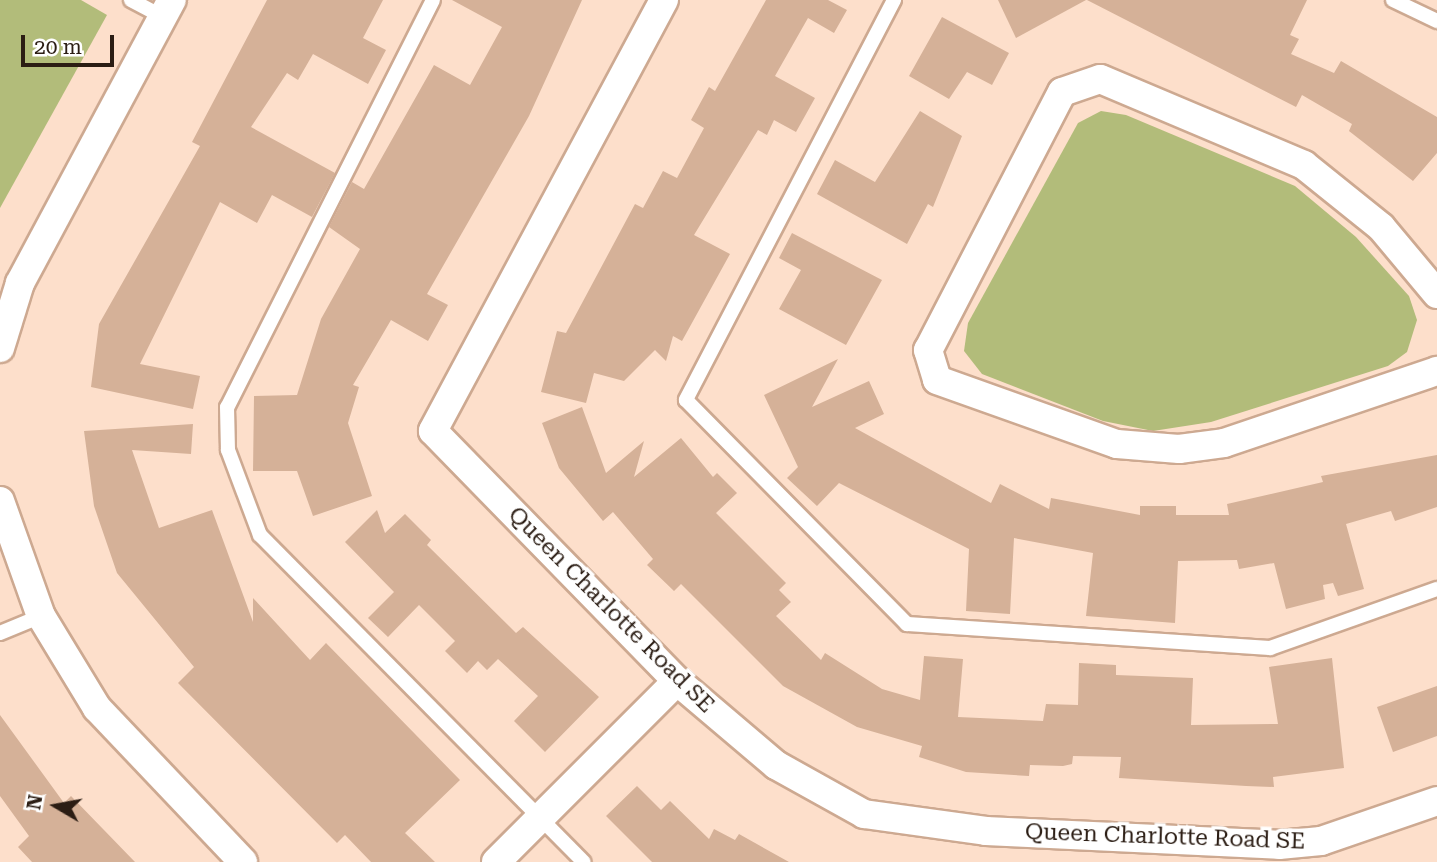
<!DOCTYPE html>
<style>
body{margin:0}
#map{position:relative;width:1437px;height:862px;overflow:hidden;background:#fddfcb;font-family:"Roboto Serif",serif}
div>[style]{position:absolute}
.green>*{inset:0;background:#b2bc7a}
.building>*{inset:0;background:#d5b198}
.roads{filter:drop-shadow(2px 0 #cda991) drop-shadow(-2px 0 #cda991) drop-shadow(0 2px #cda991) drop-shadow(0 -2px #cda991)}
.service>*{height:14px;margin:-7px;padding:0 7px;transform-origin:7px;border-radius:7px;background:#fff}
.minor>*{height:28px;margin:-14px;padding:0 14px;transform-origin:14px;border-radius:14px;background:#fff}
span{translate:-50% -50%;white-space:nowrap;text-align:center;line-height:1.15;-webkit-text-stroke:7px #fff;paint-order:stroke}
.street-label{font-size:23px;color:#2b1d14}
.north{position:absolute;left:21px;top:771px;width:70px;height:70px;-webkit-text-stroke:5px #fff;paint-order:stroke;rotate:280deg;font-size:19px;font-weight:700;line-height:28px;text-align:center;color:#2b1d14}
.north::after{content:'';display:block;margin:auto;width:24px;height:32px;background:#2b1d14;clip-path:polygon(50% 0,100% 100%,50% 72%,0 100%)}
.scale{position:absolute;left:21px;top:35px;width:93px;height:32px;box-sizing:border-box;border:4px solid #2b1d14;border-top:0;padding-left:9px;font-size:21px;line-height:24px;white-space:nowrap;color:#2b1d14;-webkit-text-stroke:5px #fff;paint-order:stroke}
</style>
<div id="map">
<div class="green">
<i style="clip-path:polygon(0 0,81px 0,107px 15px,0 208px)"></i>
<i style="clip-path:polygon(1101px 111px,1126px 115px,1295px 186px,1356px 237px,1409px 296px,1417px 320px,1407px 352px,1388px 366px,1211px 422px,1153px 431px,1103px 421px,982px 374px,964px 351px,968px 323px,1078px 123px)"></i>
</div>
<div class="building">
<i style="clip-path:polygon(267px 0,383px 0,363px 38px,386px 50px,368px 84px,313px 54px,298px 80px,287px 73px,251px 127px,335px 173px,312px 217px,272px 195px,257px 223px,220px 202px,140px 364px,200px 376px,193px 409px,91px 387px,99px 324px,200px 146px,192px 142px)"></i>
<i style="clip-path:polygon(452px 0,582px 0,529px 116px,427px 294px,448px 305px,428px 341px,391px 320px,353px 385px,359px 387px,348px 423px,372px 496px,313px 516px,297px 471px,253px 471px,254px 396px,297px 395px,321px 319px,360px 249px,329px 227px,352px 182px,364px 189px,434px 65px,470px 85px,502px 27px)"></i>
<i style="clip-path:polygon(766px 0,828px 0,847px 10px,834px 33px,808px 18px,775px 76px,815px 98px,796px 132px,774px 120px,767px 135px,758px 130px,694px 235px,730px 254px,682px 341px,673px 336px,666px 361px,655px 350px,624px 381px,594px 373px,586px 403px,541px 392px,557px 331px,566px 333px,635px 204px,643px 208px,663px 171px,677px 178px,704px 128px,691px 120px,709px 87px,715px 91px)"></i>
<i style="clip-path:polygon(998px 0,1086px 0,1016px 38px)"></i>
<i style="clip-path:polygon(1087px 0,1307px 0,1290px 35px,1299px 39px,1291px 54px,1334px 73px,1341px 61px,1437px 117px,1437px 153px,1413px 181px,1349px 131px,1352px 124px,1302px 95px,1296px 107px)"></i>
<i style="clip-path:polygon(942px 17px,1009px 53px,992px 85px,967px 72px,949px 99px,909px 76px)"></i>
<i style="clip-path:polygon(920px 111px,962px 136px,933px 207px,928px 204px,907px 244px,817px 194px,835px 160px,875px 182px)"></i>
<i style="clip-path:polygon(792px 233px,882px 280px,846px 345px,779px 309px,801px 270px,779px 258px)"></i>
<i style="clip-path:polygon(838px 359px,812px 407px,869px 381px,884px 414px,855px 428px,991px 503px,1000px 484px,1049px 509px,1051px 498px,1140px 515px,1140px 506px,1176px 506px,1176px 515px,1229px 515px,1227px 504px,1323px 482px,1321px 476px,1437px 455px,1437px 507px,1395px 521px,1391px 511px,1346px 524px,1364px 589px,1338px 596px,1333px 583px,1323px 585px,1325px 599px,1286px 609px,1274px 563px,1239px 569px,1237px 560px,1178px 561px,1175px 623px,1086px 616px,1093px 553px,1014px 538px,1010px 614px,966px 611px,969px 549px,839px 483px,817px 506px,787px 478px,798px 467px,764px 395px)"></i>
<i style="clip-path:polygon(582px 407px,606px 473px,644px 441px,634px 477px,681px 438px,713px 477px,717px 473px,737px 493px,716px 513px,786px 583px,779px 590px,791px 602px,776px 616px,821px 660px,825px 653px,882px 689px,920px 700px,924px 656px,963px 659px,958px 717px,1043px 721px,1046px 704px,1078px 705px,1079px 663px,1116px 665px,1116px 675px,1193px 678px,1191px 725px,1278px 724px,1269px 667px,1332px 658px,1344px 768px,1273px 777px,1274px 787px,1246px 786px,1119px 778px,1121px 757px,1073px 756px,1072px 764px,1063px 766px,1030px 765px,1029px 776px,966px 772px,919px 757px,922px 746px,857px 727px,783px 686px,681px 584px,674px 591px,647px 565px,653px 559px,613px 512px,603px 521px,559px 468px,542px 423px)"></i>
<i style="clip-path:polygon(193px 424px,191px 454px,132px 450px,159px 528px,212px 510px,253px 622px,253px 598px,310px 660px,326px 643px,460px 780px,405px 833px,435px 862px,371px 862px,345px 835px,337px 843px,178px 683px,194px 667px,117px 573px,94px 506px,84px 431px)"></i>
<i style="clip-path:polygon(377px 510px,385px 533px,405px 514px,431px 540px,427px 545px,516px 633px,523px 627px,599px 697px,545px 752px,514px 721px,538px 696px,498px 659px,487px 670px,478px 661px,467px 673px,445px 651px,455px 641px,419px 605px,388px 637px,368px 618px,394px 592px,345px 542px)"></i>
<i style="clip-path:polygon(1437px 686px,1437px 736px,1393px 752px,1377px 707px)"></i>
<i style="clip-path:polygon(0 715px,64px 803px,71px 796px,135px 862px,32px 862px,18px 847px,29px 836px,0 796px)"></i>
<i style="clip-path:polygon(637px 786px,661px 810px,670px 801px,709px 839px,714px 829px,735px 840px,739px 834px,789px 862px,652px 862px,606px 816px)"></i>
</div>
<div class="roads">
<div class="service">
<i style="left:131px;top:0;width:36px;rotate:28deg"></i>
<i style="left:433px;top:0;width:456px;rotate:116.8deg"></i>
<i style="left:227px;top:407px;width:43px;rotate:88.7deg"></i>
<i style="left:228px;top:450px;width:91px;rotate:69.4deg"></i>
<i style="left:260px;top:535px;width:460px;rotate:45.3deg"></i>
<i style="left:894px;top:0;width:451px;rotate:117.5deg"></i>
<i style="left:686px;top:400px;width:315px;rotate:45.4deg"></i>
<i style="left:907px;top:624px;width:364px;rotate:3.8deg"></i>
<i style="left:1270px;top:648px;width:177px;rotate:-19.5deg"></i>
<i style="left:1393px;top:0;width:49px;rotate:25.5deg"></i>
<i style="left:0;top:633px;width:44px;rotate:-22.5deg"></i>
</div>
<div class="minor">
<i style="left:664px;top:0;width:489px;rotate:118.2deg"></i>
<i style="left:433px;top:431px;width:349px;rotate:45.7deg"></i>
<i style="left:677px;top:681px;width:130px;rotate:40.3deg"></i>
<i style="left:776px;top:765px;width:101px;rotate:29.1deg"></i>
<i style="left:864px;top:814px;width:123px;rotate:7.9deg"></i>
<i style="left:986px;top:831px;width:293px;rotate:2.7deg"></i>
<i style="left:1279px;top:845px;width:42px;rotate:-5.4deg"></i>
<i style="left:1321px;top:841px;width:123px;rotate:-19deg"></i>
<i style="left:1437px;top:294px;width:87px;rotate:-129.9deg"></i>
<i style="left:1381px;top:227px;width:99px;rotate:-141.2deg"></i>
<i style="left:1304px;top:165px;width:221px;rotate:-157.1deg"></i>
<i style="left:1100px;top:79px;width:40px;rotate:161.1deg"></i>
<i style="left:1062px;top:92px;width:291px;rotate:117.4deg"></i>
<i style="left:928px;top:350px;width:31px;rotate:73deg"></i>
<i style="left:937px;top:380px;width:191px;rotate:19.6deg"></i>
<i style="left:1117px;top:444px;width:62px;rotate:4.6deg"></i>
<i style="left:1179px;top:449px;width:45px;rotate:-7.6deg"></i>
<i style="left:1224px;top:443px;width:225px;rotate:-18.7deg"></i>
<i style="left:0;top:348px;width:68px;rotate:-72.9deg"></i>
<i style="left:20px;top:283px;width:321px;rotate:-61.8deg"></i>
<i style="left:0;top:501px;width:122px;rotate:70.4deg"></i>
<i style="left:41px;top:616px;width:108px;rotate:58.7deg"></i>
<i style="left:97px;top:708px;width:212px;rotate:46.5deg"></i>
<i style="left:496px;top:862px;width:256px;rotate:-45deg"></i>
</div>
</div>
<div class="street-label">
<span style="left:611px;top:610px;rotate:45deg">Queen Charlotte Road SE</span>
<span style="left:1165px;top:837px;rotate:2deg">Queen Charlotte Road SE</span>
</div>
<div class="north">N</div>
<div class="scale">20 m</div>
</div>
